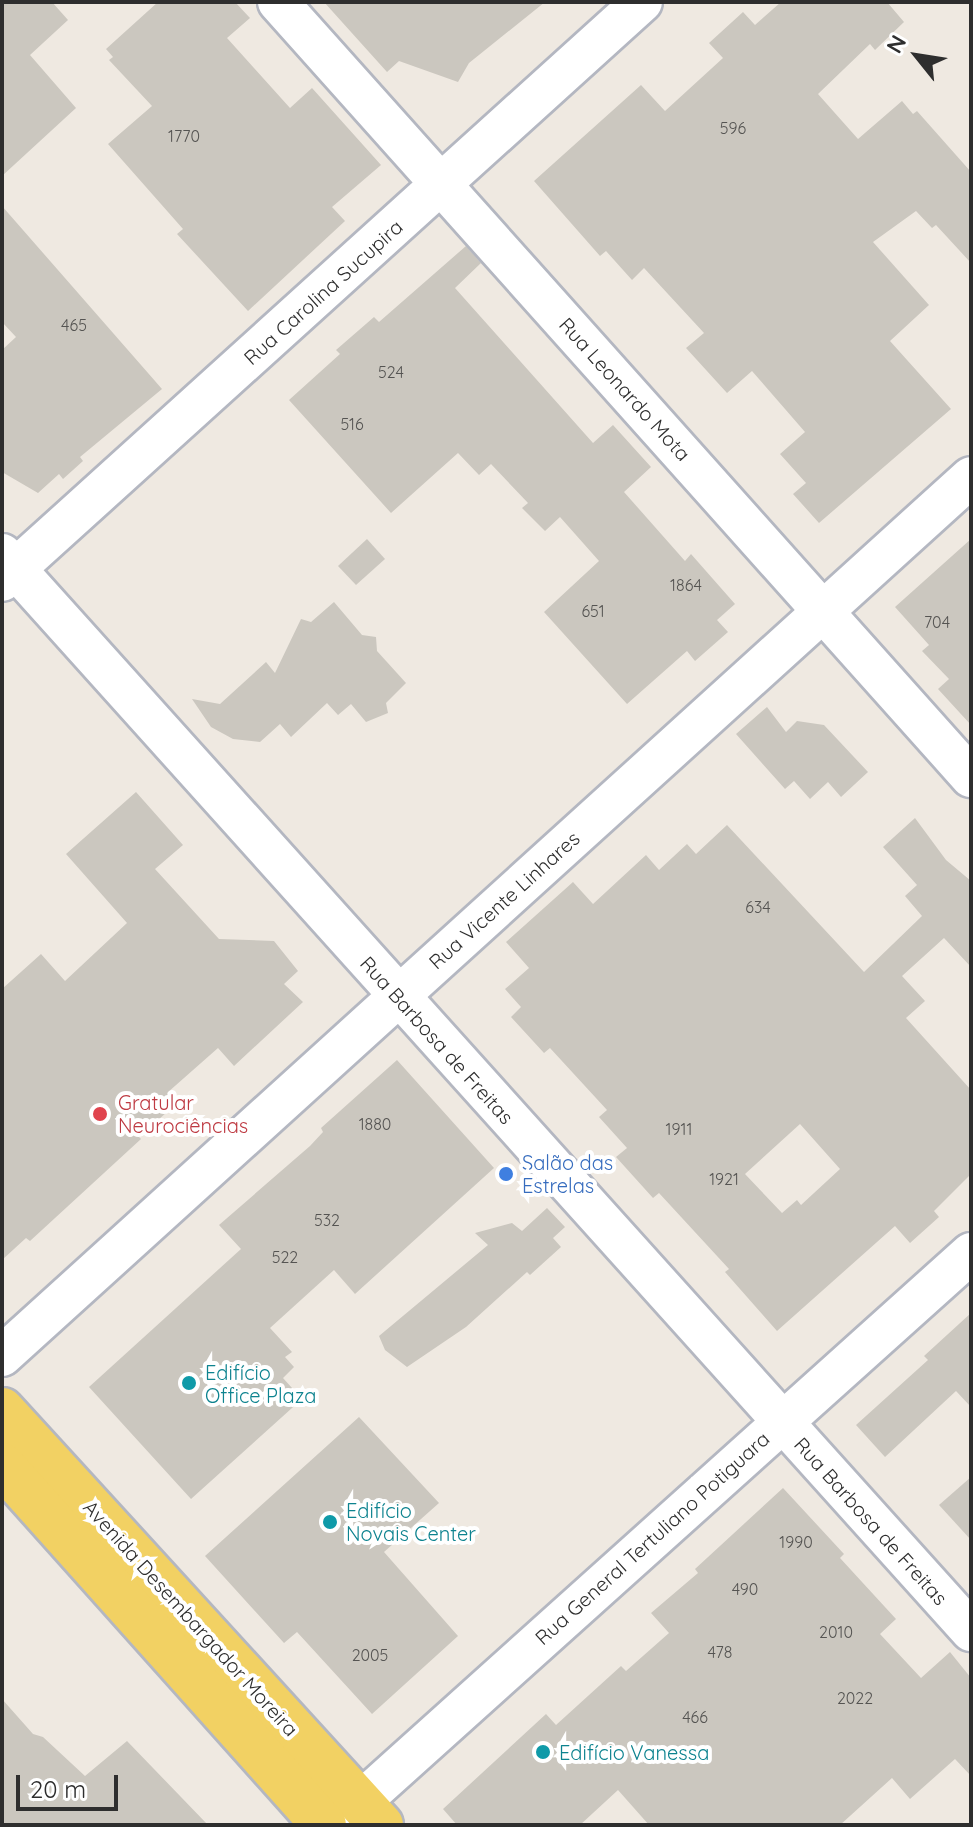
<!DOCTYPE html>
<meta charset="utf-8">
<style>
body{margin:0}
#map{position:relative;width:973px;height:1827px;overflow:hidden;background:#efe9e1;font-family:Quicksand,sans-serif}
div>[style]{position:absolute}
.building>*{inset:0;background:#cbc7bf}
.roads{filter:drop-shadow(2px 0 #b4b7c1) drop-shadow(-2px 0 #b4b7c1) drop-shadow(0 2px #b4b7c1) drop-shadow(0 -2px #b4b7c1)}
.street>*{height:40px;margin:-20px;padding:0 20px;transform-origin:20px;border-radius:20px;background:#fff}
.primary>*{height:44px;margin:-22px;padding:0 22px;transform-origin:22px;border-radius:22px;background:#f2d163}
.dots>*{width:22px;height:22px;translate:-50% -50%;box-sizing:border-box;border:4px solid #fff;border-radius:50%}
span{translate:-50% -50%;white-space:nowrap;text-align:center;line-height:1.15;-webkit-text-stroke:8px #fff;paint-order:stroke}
.number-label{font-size:16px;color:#555452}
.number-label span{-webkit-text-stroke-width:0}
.street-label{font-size:20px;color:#2e2e2e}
.health-label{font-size:20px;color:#be3a42}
.left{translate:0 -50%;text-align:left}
.shop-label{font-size:20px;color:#366cbe}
.culture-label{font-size:20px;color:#0d838f}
.frame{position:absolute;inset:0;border:4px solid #2e2e2e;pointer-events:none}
.north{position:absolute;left:877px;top:16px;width:80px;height:80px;-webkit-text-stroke:6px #fff;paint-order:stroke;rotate:300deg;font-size:22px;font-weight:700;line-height:32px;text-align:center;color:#2e2e2e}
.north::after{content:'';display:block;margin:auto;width:28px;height:36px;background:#2e2e2e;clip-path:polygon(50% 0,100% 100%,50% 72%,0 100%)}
.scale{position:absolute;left:16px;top:1775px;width:102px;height:36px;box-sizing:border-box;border:4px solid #2e2e2e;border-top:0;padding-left:10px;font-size:24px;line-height:28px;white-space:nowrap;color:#2e2e2e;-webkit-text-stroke:6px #fff;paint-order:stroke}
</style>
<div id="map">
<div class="building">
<i style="clip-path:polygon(2px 2px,52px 2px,68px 20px,30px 55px,76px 108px,2px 176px)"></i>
<i style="clip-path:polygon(158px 2px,235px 2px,250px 18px,227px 38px,290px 108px,312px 88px,381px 165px,332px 207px,345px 221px,248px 311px,177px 234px,183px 229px,108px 144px,152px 106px,109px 60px,113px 57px,106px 49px)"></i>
<i style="clip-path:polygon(324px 2px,545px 2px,469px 63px,458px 82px,399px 61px,387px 72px)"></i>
<i style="clip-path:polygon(781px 2px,887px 2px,904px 22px,875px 50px,870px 44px,818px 94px,858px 139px,902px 101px,913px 114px,917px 111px,971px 172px,971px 263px,936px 225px,932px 228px,916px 211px,873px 242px,929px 305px,890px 341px,951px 409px,819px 523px,793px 494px,806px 483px,780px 454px,805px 432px,752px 371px,727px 393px,686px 348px,704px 333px,644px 268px,632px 280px,606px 251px,600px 256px,534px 181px,641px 85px,665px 111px,723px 58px,709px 43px,743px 12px,755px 25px)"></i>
<i style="clip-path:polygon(2px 206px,162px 389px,80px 457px,83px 461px,63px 479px,59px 474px,38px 493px,2px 472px,2px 350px,16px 337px,2px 322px)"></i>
<i style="clip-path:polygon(466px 246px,481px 263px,455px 288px,593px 443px,613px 425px,651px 467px,624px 492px,685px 561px,691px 554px,735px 604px,717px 620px,728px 632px,695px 661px,687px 651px,627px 704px,544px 612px,599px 561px,560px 517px,545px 531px,522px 508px,528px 503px,491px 464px,479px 475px,458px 453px,391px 513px,289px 400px,340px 354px,336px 350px,374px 317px,379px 322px)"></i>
<i style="clip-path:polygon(367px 539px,385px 559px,356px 585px,338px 566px)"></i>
<i style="clip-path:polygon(971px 539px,971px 725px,938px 689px,949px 679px,922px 651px,929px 645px,895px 607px)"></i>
<i style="clip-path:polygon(334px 602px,362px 635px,376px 637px,377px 651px,406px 683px,386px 703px,388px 713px,366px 722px,351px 704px,338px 715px,327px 703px,291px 737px,280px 724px,260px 742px,233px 739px,211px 727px,192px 699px,220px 704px,266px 662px,275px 673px,301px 619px,311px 622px)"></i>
<i style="clip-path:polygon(767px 707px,786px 732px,797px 721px,824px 725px,868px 772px,841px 797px,828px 782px,810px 799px,794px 781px,785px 789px,736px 734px)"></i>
<i style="clip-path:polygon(136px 792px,183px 845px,155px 869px,219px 939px,274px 941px,298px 971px,284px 984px,303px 1002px,234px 1066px,218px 1048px,167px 1093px,176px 1104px,139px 1137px,141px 1139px,30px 1241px,26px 1238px,2px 1260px,2px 989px,41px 954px,65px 981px,127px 923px,66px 854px)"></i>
<i style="clip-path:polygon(evenodd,915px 818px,946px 860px,971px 881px,971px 967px,944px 938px,902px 976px,925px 1001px,906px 1018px,971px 1090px,971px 1174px,934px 1211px,939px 1217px,910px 1243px,895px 1226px,777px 1331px,725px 1272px,729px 1269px,659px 1193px,653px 1198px,616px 1157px,627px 1148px,599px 1117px,607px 1110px,550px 1048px,544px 1053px,511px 1017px,521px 1007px,505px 989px,529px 968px,506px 942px,573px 882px,593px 904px,646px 855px,659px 870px,687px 844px,696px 854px,727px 825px,864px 972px,922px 916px,905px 896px,917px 885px,883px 847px,915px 818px,800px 1124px,840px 1169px,801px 1205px,797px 1200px,782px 1213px,745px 1174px,800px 1124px)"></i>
<i style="clip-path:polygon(397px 1060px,494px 1168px,355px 1294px,334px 1270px,270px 1328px,292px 1352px,285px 1357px,294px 1367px,283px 1378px,302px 1399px,191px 1499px,89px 1387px,241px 1249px,219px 1225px,310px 1146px,323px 1132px,321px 1128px)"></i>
<i style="clip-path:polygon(547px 1208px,565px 1227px,553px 1238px,561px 1247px,530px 1275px,527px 1272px,466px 1327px,407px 1367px,385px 1350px,379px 1336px,488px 1245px,475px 1233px,512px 1223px,522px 1231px)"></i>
<i style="clip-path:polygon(971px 1313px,971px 1407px,956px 1391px,885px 1457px,856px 1425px,928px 1360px,924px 1356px)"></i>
<i style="clip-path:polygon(359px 1417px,439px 1503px,384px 1552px,458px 1636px,372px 1714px,297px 1632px,284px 1643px,205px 1556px)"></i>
<i style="clip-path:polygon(971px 1477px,971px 1540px,939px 1505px)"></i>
<i style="clip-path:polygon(783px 1488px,844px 1554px,840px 1558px,896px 1619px,880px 1634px,921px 1678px,950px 1652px,971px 1678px,971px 1776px,955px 1759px,910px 1799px,892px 1778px,840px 1825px,649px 1825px,618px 1790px,580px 1825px,457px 1825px,443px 1809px,546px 1714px,556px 1725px,621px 1666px,626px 1671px,669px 1633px,651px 1613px,698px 1573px,695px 1569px)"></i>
<i style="clip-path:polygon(2px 1699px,33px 1734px,43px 1737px,85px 1776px,127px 1741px,208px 1825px,2px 1825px)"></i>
</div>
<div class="roads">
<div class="street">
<i style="left:278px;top:2px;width:1040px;rotate:48.2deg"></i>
<i style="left:2px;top:554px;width:1449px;rotate:48.02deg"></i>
<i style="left:2px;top:581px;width:863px;rotate:-42.14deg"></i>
<i style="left:2px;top:1356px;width:1308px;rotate:-42.21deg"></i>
<i style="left:338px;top:1822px;width:851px;rotate:-41.95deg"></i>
</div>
<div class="primary">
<i style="left:2px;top:1410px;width:562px;rotate:47.6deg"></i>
<i style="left:2px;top:1465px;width:483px;rotate:48.2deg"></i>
</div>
</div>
<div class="dots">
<i style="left:100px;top:1114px;background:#e0444e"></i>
<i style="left:506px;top:1174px;background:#3f7fe0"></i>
<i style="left:189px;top:1383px;background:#0f9aa8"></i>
<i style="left:330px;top:1522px;background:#0f9aa8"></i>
<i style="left:543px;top:1752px;background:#0f9aa8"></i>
</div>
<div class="number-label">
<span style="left:733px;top:128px">596</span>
<span style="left:184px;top:136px">1770</span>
<span style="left:74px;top:325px">465</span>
<span style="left:391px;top:372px">524</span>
<span style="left:352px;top:424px">516</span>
<span style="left:686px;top:585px">1864</span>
<span style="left:593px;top:611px">651</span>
<span style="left:937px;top:622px">704</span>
<span style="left:758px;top:907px">634</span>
<span style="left:375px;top:1124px">1880</span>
<span style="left:679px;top:1129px">1911</span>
<span style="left:724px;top:1179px">1921</span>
<span style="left:327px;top:1220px">532</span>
<span style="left:285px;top:1257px">522</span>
<span style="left:796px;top:1542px">1990</span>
<span style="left:745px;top:1589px">490</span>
<span style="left:836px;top:1632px">2010</span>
<span style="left:720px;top:1652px">478</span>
<span style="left:370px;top:1655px">2005</span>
<span style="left:855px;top:1698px">2022</span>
<span style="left:695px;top:1717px">466</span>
</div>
<div class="street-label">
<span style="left:323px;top:292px;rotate:-42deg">Rua Carolina Sucupira</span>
<span style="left:625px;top:389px;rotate:48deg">Rua Leonardo Mota</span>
<span style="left:504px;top:900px;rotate:-42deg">Rua Vicente Linhares</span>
<span style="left:437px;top:1040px;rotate:48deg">Rua Barbosa de Freitas</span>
<span style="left:871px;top:1521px;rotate:48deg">Rua Barbosa de Freitas</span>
<span style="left:652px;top:1538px;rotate:-42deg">Rua General Tertuliano Potiguara</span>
<span style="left:191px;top:1618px;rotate:48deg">Avenida Desembargador Moreira</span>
</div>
<div class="health-label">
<span class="left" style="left:118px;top:1114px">Gratular<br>Neurociências</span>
</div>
<div class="shop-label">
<span class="left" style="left:522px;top:1174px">Salão das<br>Estrelas</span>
</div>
<div class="culture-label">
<span class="left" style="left:205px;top:1384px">Edifício<br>Office Plaza</span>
<span class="left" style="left:346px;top:1522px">Edifício<br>Novais Center</span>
<span class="left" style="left:559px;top:1752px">Edifício Vanessa</span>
</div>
<div class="frame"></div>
<div class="north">N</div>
<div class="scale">20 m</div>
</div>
